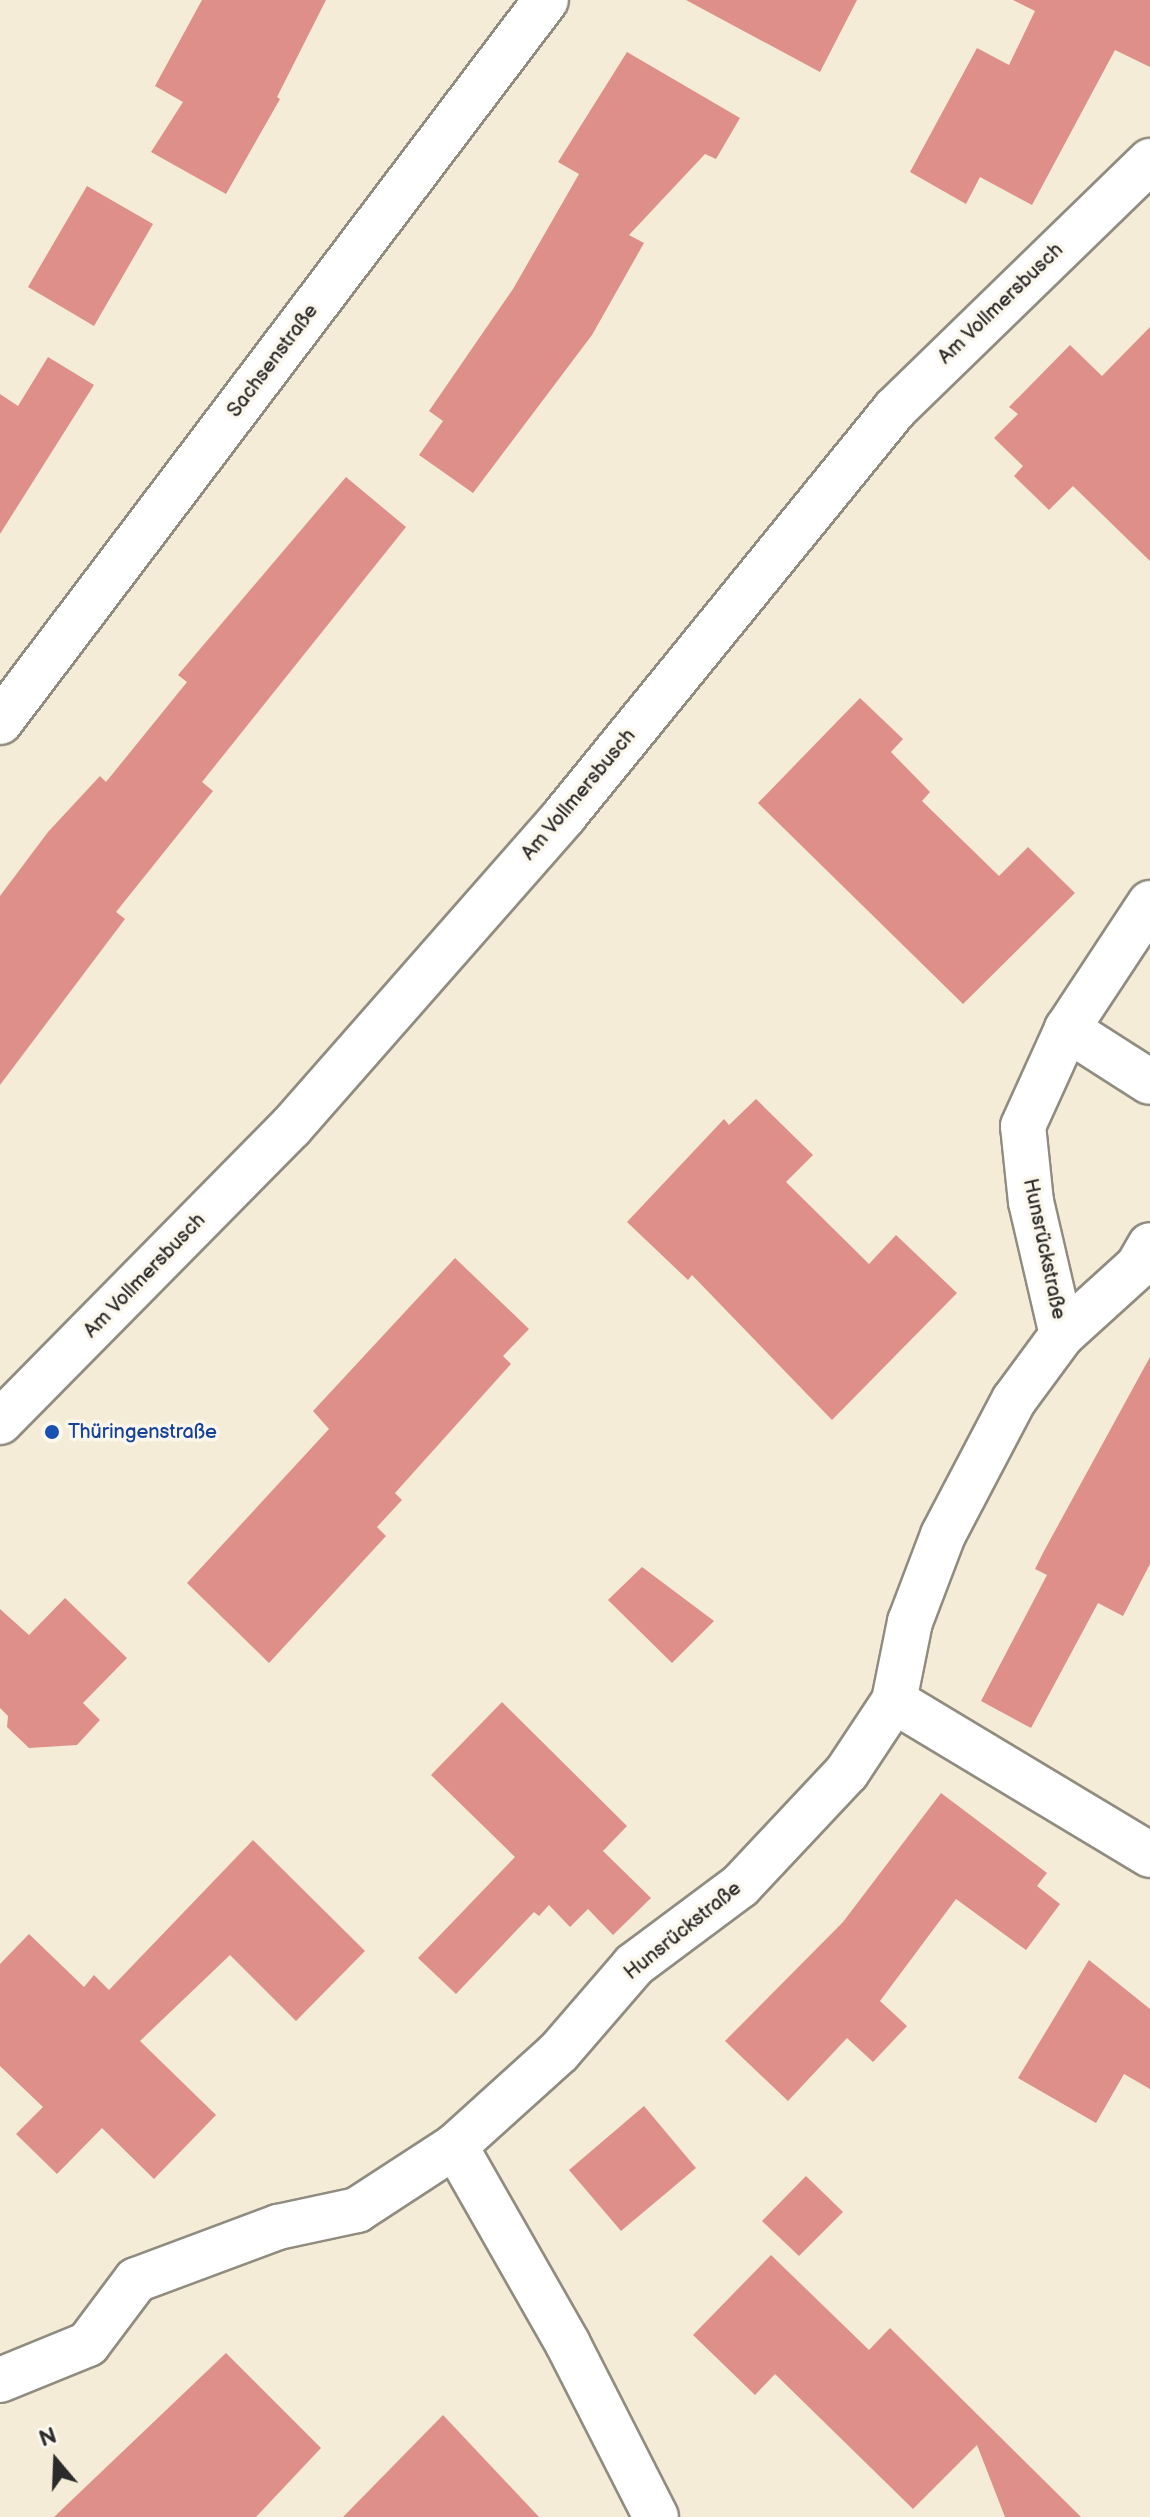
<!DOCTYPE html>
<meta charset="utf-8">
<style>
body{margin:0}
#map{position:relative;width:1150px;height:2517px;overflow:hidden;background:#f4ecd6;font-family:"Balsamiq Sans",sans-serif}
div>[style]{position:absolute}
.building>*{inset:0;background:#de8f8a}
.roads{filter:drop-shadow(2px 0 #908c80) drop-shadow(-2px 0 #908c80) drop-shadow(0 2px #908c80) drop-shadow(0 -2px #908c80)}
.minor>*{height:44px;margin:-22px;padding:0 22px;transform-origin:22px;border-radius:22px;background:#fff}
.dots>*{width:22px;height:22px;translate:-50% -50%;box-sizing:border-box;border:4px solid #fbf7ec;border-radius:50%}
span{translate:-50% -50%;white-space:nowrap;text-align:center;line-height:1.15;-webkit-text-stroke:7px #fbf7ec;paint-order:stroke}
.street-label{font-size:20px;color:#2b2b2b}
.transit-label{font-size:20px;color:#164399}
.left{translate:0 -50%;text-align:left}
.north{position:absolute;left:16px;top:2421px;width:80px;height:80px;-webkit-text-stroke:6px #fbf7ec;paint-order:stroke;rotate:341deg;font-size:22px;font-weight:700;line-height:32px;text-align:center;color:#2b2b2b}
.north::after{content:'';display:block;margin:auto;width:28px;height:36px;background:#2b2b2b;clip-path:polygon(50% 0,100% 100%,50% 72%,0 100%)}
</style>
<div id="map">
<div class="building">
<i style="clip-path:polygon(202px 0,326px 0,277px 97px,280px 99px,226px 194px,151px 152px,183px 102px,155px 86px)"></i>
<i style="clip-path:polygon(686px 0,857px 0,820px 72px)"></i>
<i style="clip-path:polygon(1013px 0,1150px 0,1150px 67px,1115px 50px,1032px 205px,980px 177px,966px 204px,910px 172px,977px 48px,1009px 65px,1035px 11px)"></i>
<i style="clip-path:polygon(627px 52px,740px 118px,716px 159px,705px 154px,629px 235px,644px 243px,592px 335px,473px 493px,419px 455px,443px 421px,429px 411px,513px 289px,579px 174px,558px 162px)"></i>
<i style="clip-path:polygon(87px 186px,153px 224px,94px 326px,28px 287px)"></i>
<i style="clip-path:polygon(1150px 327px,1150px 561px,1073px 486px,1049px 510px,1014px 476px,1023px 466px,994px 438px,1018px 414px,1009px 407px,1070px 345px,1102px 376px)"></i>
<i style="clip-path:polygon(48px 357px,94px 385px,0 534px,0 394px,18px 406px)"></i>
<i style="clip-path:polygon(346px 477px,406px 527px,202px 782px,213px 791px,116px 912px,125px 919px,0 1085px,0 896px,48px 832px,100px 776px,106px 782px,187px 682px,178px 675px)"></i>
<i style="clip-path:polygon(860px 698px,903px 739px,891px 752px,930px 792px,922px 801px,999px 876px,1028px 847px,1075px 893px,963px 1004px,758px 803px)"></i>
<i style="clip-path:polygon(756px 1099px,813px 1155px,786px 1182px,869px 1264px,896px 1235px,957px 1293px,832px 1420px,692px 1275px,688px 1280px,627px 1222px,724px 1119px,729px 1125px)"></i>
<i style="clip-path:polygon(455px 1258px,529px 1329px,503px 1356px,511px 1364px,395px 1493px,402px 1500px,377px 1527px,386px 1536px,269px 1663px,187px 1583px,329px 1429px,313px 1411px)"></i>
<i style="clip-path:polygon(1150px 1357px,1150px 1564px,1123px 1616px,1098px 1603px,1031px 1728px,981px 1701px,1047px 1575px,1035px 1569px,1044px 1551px)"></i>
<i style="clip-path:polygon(642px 1567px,714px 1621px,672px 1663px,608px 1600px)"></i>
<i style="clip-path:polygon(65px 1598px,127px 1658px,83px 1703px,100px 1720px,77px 1745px,29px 1748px,7px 1727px,8px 1716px,0 1708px,0 1609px,29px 1635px)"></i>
<i style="clip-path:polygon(502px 1702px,627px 1826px,603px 1851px,651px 1898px,613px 1935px,588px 1909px,570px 1927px,549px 1905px,539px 1916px,534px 1912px,456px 1994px,418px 1958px,515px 1857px,431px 1775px)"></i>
<i style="clip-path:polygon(941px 1793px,1047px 1873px,1037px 1886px,1060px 1904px,1026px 1950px,956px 1899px,880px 2001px,907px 2026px,873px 2062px,847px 2038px,788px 2101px,725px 2041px,843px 1922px)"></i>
<i style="clip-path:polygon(253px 1840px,365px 1951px,296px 2021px,230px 1955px,140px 2041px,216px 2115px,154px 2179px,102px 2128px,57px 2174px,16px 2134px,43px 2107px,0 2066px,0 1964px,29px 1934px,84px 1987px,94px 1975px,109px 1990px)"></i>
<i style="clip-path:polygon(1089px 1960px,1150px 2009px,1150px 2089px,1124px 2074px,1096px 2123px,1018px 2078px)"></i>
<i style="clip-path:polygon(644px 2106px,696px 2168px,621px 2231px,569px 2170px)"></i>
<i style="clip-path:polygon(806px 2176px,843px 2212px,799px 2256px,762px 2221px)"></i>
<i style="clip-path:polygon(771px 2255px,869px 2350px,890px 2328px,1081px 2517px,1005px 2517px,977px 2445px,913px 2509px,775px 2374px,755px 2395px,693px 2335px)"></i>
<i style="clip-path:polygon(226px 2353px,321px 2448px,256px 2517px,54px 2517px)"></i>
<i style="clip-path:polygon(443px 2415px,539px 2517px,343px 2517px)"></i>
</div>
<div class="roads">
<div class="minor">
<i style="left:0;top:722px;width:905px;rotate:-52.9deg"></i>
<i style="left:1067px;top:1029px;width:151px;rotate:-56.6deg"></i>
<i style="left:1062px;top:1335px;width:137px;rotate:-103.1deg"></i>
<i style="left:1031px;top:1202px;width:76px;rotate:-96deg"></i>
<i style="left:1023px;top:1126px;width:107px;rotate:-65.6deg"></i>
<i style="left:1067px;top:1029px;width:98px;rotate:32.6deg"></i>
<i style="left:0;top:1422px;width:414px;rotate:-45.4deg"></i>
<i style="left:291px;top:1127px;width:414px;rotate:-48.7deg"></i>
<i style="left:564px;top:816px;width:525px;rotate:-50.88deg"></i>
<i style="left:895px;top:409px;width:356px;rotate:-44.2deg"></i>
<i style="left:894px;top:1701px;width:299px;rotate:31deg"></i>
<i style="left:0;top:2380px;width:95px;rotate:-22.2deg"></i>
<i style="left:88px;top:2344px;width:80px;rotate:-53.1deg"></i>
<i style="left:136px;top:2280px;width:152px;rotate:-20.5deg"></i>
<i style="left:278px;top:2227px;width:81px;rotate:-12.1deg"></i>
<i style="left:357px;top:2210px;width:117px;rotate:-33.1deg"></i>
<i style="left:656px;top:2517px;width:194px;rotate:-117deg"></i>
<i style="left:568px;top:2344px;width:228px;rotate:-119.7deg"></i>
<i style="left:455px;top:2146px;width:140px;rotate:-42.1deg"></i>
<i style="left:559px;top:2052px;width:115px;rotate:-49.2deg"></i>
<i style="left:634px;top:1965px;width:132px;rotate:-36.7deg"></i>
<i style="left:740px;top:1886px;width:156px;rotate:-46.8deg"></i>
<i style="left:847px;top:1772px;width:85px;rotate:-56.5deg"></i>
<i style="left:894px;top:1701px;width:81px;rotate:-78.6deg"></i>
<i style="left:910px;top:1622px;width:93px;rotate:-69.2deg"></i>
<i style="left:943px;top:1535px;width:153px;rotate:-62.3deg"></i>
<i style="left:1014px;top:1400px;width:81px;rotate:-53.6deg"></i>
<i style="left:1062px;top:1335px;width:103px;rotate:-42.2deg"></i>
<i style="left:1138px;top:1266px;width:24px;rotate:-60deg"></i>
</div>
</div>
<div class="dots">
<i style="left:52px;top:1432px;background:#1a4fb4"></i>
</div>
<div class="street-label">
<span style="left:1001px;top:304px;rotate:-44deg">Am Vollmersbusch</span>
<span style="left:273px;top:361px;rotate:-53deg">Sachsenstraße</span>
<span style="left:579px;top:795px;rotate:-50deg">Am Vollmersbusch</span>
<span style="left:1044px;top:1249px;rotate:78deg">Hunsrückstraße</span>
<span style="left:145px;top:1276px;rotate:-46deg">Am Vollmersbusch</span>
<span style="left:683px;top:1931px;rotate:-39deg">Hunsrückstraße</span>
</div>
<div class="transit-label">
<span class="left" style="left:68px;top:1432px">Thüringenstraße</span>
</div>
<div class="north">N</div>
</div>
